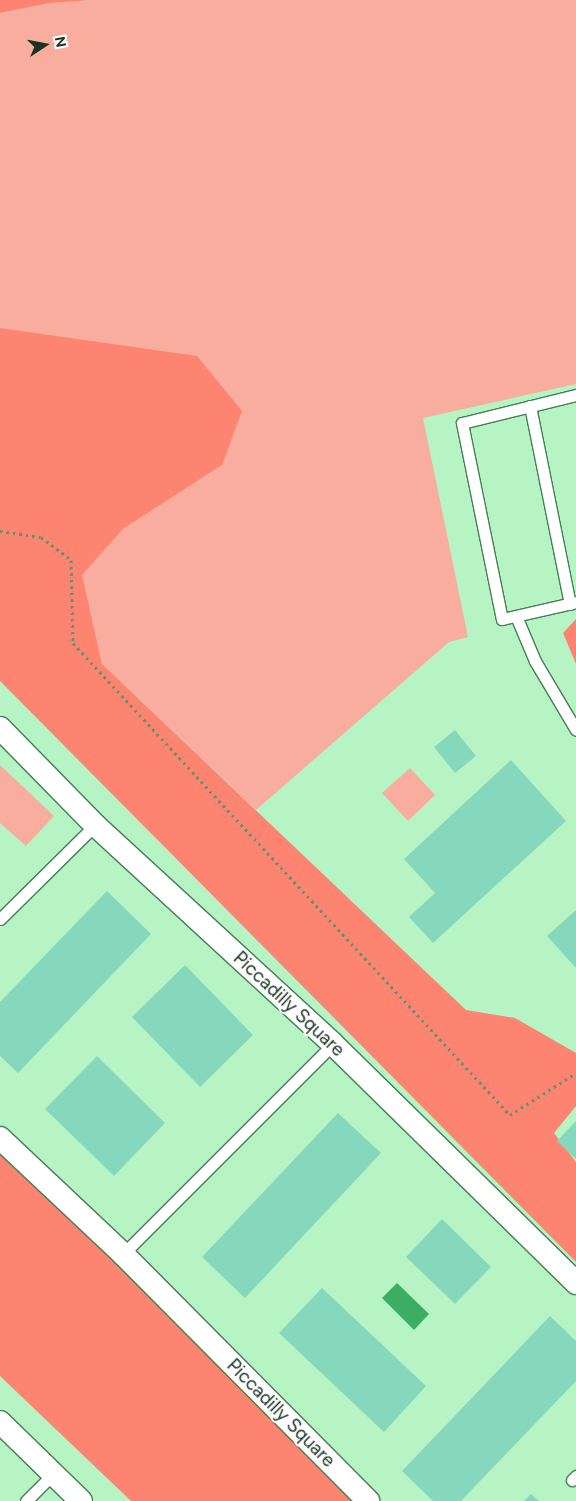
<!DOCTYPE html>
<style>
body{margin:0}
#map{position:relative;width:576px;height:1501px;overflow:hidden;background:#b7f4c4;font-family:Figtree,sans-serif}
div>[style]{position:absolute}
.green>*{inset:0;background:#f8ad9f}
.forest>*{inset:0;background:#fd8470}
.water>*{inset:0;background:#3cae63}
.building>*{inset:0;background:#86d8bd}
.path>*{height:3px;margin-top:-1.5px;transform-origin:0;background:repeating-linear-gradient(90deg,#668f6f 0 2.5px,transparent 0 6.5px)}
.roads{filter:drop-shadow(1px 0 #457e54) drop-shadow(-1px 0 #457e54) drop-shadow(0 1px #457e54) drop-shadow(0 -1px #457e54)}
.service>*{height:11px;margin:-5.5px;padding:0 5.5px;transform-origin:5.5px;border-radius:5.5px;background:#fff}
.minor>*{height:22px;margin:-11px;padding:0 11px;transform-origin:11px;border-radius:11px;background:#fff}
span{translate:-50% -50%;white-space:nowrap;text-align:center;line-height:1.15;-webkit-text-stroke:4px #fff;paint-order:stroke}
.street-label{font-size:19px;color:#1b3321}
.north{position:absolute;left:20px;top:20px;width:50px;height:50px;-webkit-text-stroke:4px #fff;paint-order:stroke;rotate:79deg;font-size:14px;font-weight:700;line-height:20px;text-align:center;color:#1b3321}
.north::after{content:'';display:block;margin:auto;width:18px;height:22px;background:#1b3321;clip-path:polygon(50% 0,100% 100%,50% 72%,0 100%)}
</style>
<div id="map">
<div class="green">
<i style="clip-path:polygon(92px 0,576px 0,576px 384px,423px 418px,468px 637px,449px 642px,256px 810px,102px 664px,81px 575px,123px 529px,222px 465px,35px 334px,0 328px,0 13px,50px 3px)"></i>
<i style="clip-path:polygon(0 765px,54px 816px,26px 846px,0 823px)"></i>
<i style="clip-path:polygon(410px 768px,435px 795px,408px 821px,382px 793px)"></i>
</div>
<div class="forest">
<i style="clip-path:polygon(0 0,92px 0,50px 3px,0 13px)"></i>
<i style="clip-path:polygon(0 328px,197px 356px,242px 411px,222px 465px,123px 529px,82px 575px,102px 664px,466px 1010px,515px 1018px,576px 1053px,576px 1106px,554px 1133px,576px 1162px,576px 1262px,0 681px)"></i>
<i style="clip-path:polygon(576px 619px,576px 664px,563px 633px)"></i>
<i style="clip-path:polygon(0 1139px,358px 1501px,131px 1501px,0 1376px)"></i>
</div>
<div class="water">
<i style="clip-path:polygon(397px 1283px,429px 1314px,414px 1330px,382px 1298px)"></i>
</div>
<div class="building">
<i style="clip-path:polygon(455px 730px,476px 756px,455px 773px,434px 747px)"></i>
<i style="clip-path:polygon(511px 760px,566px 821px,433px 943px,409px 917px,435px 893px,404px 859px)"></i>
<i style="clip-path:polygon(107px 891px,151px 934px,18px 1073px,0 1056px,0 1002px)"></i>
<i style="clip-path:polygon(576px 910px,576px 968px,547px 936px)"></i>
<i style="clip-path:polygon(185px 965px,253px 1035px,200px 1087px,132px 1017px)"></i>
<i style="clip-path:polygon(97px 1056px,165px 1123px,114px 1176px,45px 1109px)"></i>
<i style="clip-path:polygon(338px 1113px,381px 1153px,245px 1298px,202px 1257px)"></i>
<i style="clip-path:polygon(576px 1121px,576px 1159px,557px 1141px)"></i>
<i style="clip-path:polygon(442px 1219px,491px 1267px,455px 1304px,406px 1257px)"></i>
<i style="clip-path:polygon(322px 1288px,426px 1386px,384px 1432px,279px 1333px)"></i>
<i style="clip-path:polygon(550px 1316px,576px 1341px,576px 1381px,461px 1501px,433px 1501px,402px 1471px)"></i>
<i style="clip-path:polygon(531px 1494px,539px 1501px,524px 1501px)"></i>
</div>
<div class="path">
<i style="left:0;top:531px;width:41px;rotate:8.3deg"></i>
<i style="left:41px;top:537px;width:38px;rotate:37deg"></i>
<i style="left:71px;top:560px;width:83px;rotate:88.6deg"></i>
<i style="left:73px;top:643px;width:643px;rotate:47.21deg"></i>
<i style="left:510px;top:1115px;width:78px;rotate:-32.5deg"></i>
</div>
<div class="roads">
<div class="service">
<i style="left:576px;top:395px;width:117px;rotate:166.2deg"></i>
<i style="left:462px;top:423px;width:200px;rotate:78.5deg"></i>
<i style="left:502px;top:619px;width:76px;rotate:-12.9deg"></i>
<i style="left:530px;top:406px;width:202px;rotate:78.6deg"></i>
<i style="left:516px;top:616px;width:49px;rotate:67.1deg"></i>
<i style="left:535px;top:661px;width:80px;rotate:59.3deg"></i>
<i style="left:0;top:919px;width:134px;rotate:-44.7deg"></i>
<i style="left:123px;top:1254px;width:297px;rotate:-45deg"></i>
<i style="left:572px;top:1480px;width:6px;rotate:-45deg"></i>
<i style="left:26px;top:1501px;width:38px;rotate:-45deg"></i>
</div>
<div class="minor">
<i style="left:0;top:728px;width:136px;rotate:45.6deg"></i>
<i style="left:95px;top:825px;width:323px;rotate:42.6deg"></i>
<i style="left:333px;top:1044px;width:341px;rotate:44.5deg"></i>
<i style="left:0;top:1138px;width:169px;rotate:43.3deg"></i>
<i style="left:123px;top:1254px;width:348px;rotate:45.2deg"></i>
<i style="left:0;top:1422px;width:113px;rotate:44.3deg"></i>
</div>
</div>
<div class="street-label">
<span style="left:289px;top:1004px;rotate:43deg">Piccadilly Square</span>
<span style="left:281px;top:1413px;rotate:45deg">Piccadilly Square</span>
</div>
<div class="north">N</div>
</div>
